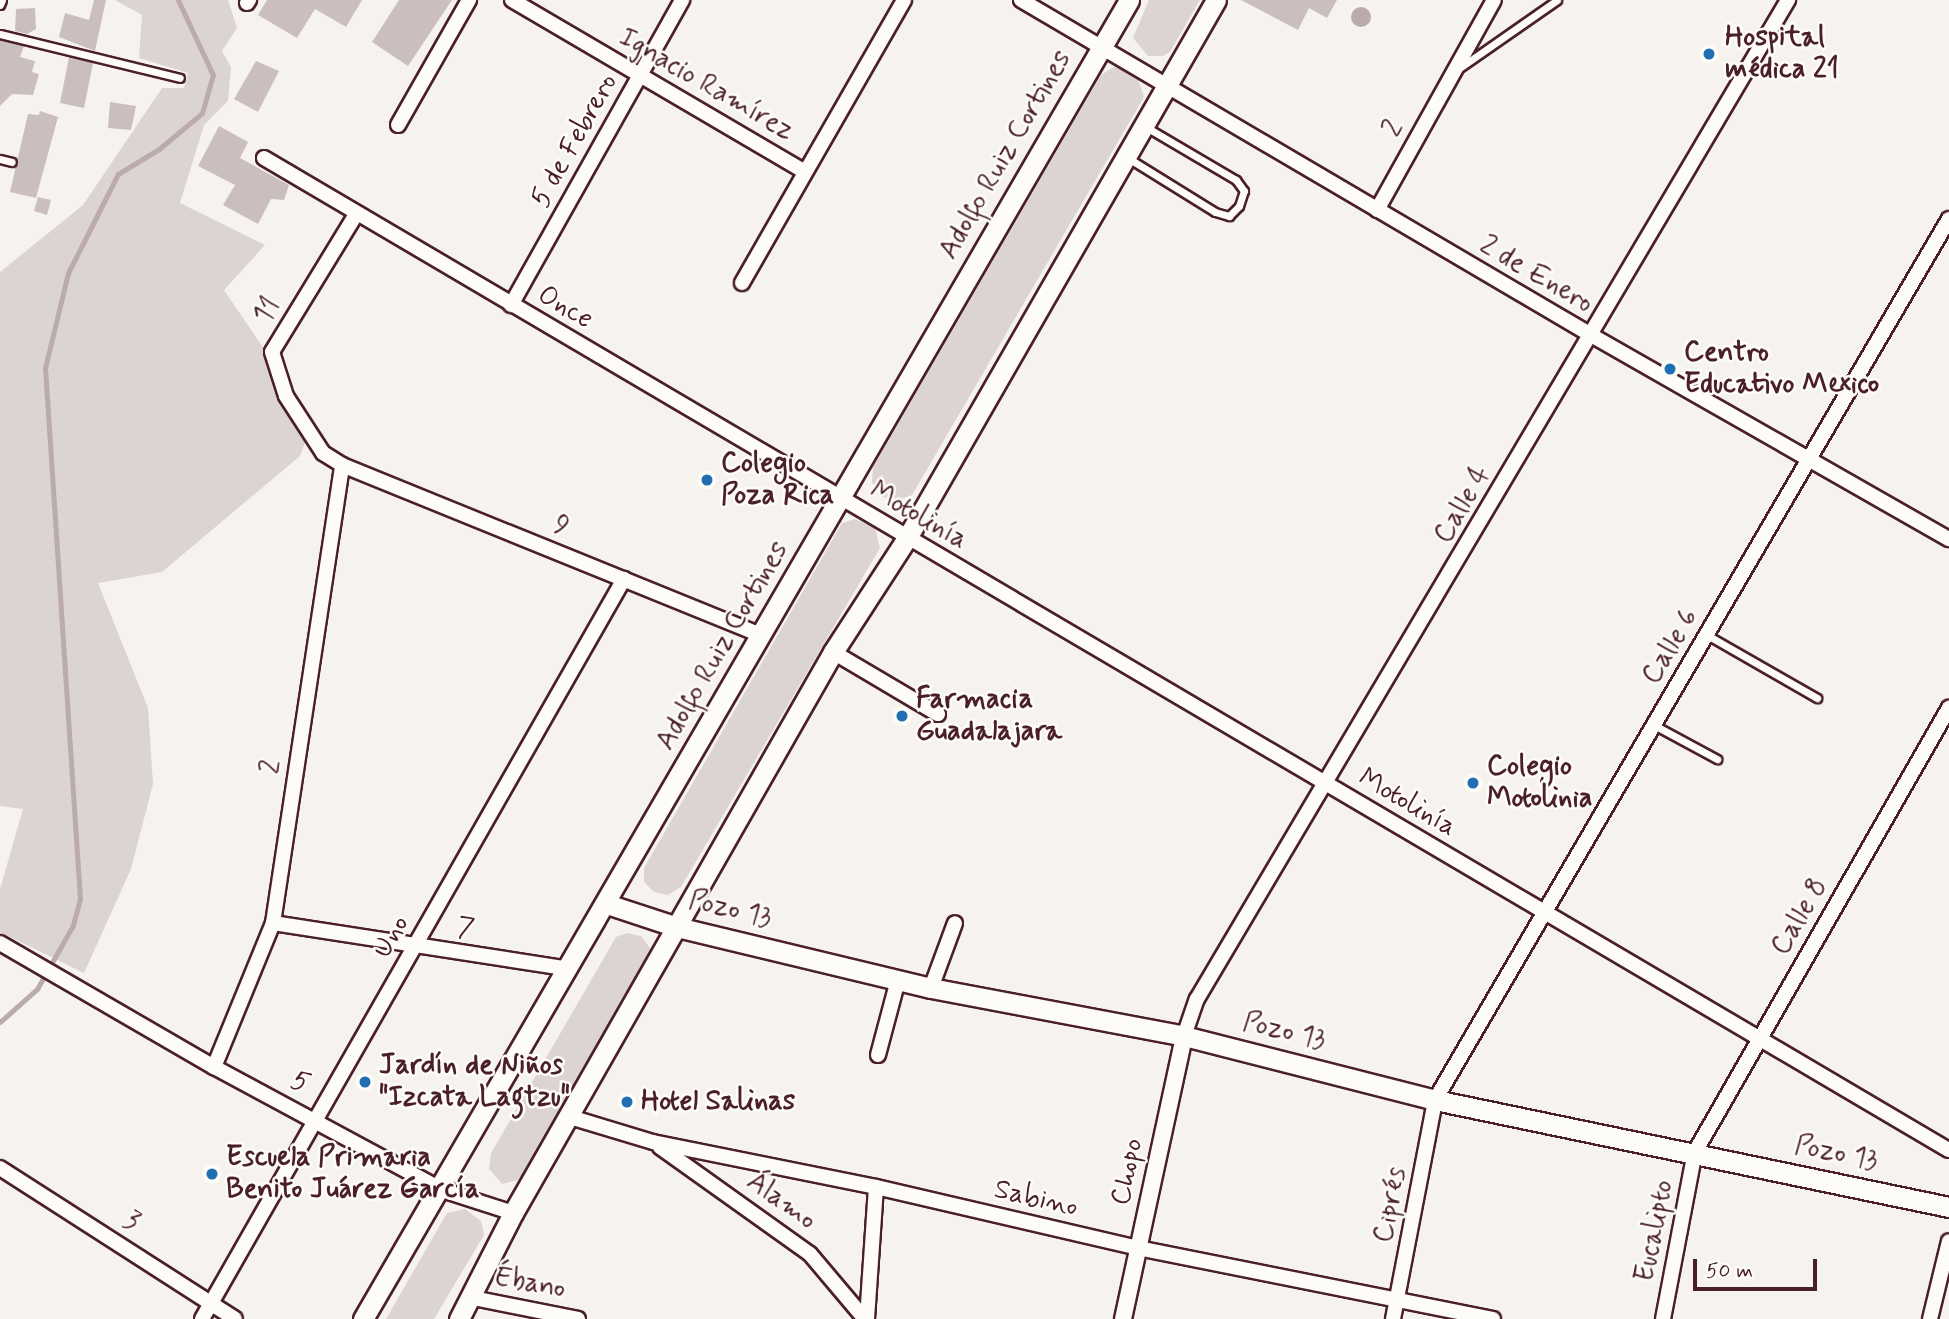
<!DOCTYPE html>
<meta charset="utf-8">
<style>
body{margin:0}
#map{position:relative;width:1949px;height:1319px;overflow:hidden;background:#f6f3ef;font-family:Mynerve,sans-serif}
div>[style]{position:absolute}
.green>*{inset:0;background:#dcd4d2}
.water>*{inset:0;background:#bbabac}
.round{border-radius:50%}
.stream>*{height:5px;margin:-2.5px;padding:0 2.5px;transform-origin:2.5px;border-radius:2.5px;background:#bbabac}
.building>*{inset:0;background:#cbbfbe}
.roads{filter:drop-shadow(2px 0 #4a1f2b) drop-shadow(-2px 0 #4a1f2b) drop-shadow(0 2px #4a1f2b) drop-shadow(0 -2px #4a1f2b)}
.service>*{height:7px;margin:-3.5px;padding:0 3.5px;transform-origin:3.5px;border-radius:3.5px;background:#fdfcf7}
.minor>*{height:14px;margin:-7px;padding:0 7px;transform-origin:7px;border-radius:7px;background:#fdfcf7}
.tertiary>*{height:16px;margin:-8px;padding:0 8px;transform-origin:8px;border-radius:8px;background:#fdfcf7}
.secondary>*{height:19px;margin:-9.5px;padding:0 9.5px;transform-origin:9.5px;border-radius:9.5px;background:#fdfcf7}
.dots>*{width:19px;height:19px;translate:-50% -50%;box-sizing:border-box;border:4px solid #fdfcf7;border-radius:50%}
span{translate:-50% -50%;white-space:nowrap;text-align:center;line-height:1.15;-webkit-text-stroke:5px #fdfcf7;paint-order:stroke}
.poi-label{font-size:28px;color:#4a1f2b;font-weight:700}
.left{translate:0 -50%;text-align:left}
.street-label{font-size:28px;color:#4a1f2b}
.scale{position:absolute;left:1693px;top:1259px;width:124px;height:32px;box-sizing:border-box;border:4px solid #4a1f2b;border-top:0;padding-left:9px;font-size:21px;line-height:24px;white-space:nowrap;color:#4a1f2b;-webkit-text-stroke:5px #fdfcf7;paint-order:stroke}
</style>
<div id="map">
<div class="green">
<i style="clip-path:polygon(115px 0,228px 0,237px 28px,222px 51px,231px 67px,228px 101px,204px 125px,180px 203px,265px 245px,224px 290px,313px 421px,300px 456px,162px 572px,98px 583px,148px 708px,153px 784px,131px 869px,84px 973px,0 932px,0 889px,23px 809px,0 806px,0 272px,83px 205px,162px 88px,184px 88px,188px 73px,139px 58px,142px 15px)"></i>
<i style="clip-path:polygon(1149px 0,1200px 0,1170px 52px,1163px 56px,1148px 56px,1133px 38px)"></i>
<i style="clip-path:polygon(1114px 67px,1136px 73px,1144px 97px,912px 495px,896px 501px,881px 496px,872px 482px,873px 467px,1101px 75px)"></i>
<i style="clip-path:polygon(855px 519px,875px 528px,880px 548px,681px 887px,668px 895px,654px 892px,644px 882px,644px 868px,842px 523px)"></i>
<i style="clip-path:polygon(627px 933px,641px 936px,653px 952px,525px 1178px,502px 1184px,489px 1169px,491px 1153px,616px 937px)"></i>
<i style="clip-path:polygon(465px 1209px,481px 1221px,484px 1235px,434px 1319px,386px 1319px,447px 1213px)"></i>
</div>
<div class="water">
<i class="round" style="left:1351px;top:7px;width:20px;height:20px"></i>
</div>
<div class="stream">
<i style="left:0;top:1022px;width:50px;rotate:-41.7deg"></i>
<i style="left:37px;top:989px;width:73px;rotate:-60.6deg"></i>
<i style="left:73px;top:925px;width:27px;rotate:-75deg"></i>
<i style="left:80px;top:899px;width:532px;rotate:-93.77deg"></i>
<i style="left:45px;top:368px;width:98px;rotate:-76.4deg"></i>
<i style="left:68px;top:273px;width:111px;rotate:-63.2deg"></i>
<i style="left:118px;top:174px;width:48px;rotate:-31.4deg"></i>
<i style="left:159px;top:149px;width:56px;rotate:-39.9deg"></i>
<i style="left:202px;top:113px;width:40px;rotate:-74deg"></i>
<i style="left:213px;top:75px;width:83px;rotate:-115deg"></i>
</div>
<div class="building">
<i style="clip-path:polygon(94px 0,106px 0,95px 51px,59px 37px,65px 13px,89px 20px)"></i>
<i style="clip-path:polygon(267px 0,362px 0,346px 27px,315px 9px,297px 38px,258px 15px)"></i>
<i style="clip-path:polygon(399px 0,452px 0,408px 66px,372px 42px)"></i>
<i style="clip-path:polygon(1241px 0,1337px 0,1327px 18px,1309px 8px,1298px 30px)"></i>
<i style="clip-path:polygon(35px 8px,36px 29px,27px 34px,15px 31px,16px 9px)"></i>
<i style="clip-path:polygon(0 40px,24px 46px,20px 57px,35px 61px,32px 72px,39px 74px,33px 95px,12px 94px,0 106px)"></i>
<i style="clip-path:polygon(69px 57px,93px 63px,84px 108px,60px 103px)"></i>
<i style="clip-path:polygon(256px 61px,279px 71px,258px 112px,234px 99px)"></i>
<i style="clip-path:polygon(110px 102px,136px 106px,131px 130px,108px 128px)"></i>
<i style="clip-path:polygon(40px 111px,58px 117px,36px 198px,10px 192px,28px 114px,39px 115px)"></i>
<i style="clip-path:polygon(219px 126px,248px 142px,240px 158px,289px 185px,284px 200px,271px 199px,258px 224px,223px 205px,235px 185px,198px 166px)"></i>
<i style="clip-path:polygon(38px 197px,51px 200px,47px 215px,34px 211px)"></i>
</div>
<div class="roads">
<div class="service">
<i style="left:0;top:5px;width:5px;rotate:-68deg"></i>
<i style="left:0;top:34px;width:185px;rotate:13.7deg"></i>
<i style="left:1461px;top:67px;width:117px;rotate:-34.9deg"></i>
<i style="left:1128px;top:158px;width:102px;rotate:31.8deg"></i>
<i style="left:1215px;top:212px;width:15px;rotate:16deg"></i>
<i style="left:1229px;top:216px;width:14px;rotate:-45deg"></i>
<i style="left:1239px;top:206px;width:16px;rotate:-72deg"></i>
<i style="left:1244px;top:191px;width:14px;rotate:-126deg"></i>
<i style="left:1236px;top:180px;width:104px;rotate:-149.5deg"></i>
<i style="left:0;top:159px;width:12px;rotate:14deg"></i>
<i style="left:1707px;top:635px;width:127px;rotate:29.8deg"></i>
<i style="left:1654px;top:725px;width:72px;rotate:28.4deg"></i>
</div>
<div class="minor">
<i style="left:512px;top:0;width:338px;rotate:30.4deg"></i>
<i style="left:1021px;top:0;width:661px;rotate:30.44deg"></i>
<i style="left:1591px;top:335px;width:412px;rotate:29.7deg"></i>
<i style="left:247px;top:3px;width:4px;rotate:-56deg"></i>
<i style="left:398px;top:125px;width:144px;rotate:-60.4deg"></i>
<i style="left:264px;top:158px;width:1955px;rotate:30.49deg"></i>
<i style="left:1377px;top:210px;width:240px;rotate:-60.9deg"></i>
<i style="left:355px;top:216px;width:159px;rotate:121.4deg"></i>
<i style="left:272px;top:352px;width:46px;rotate:72.3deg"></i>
<i style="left:286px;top:396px;width:68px;rotate:57deg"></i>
<i style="left:323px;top:453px;width:22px;rotate:32deg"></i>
<i style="left:342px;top:465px;width:452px;rotate:22.1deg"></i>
<i style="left:742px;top:283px;width:326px;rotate:-60.2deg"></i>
<i style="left:511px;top:305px;width:350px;rotate:-60.7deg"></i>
<i style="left:833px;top:652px;width:122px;rotate:30.6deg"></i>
<i style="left:273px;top:923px;width:300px;rotate:8.8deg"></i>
<i style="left:0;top:943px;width:247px;rotate:30.1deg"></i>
<i style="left:214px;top:1067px;width:259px;rotate:28.3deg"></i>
<i style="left:442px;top:1190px;width:75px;rotate:17.9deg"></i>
<i style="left:931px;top:988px;width:69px;rotate:-69.7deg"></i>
<i style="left:1184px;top:1036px;width:39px;rotate:-71deg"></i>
<i style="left:1197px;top:999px;width:1161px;rotate:-59.39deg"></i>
<i style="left:878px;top:1055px;width:78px;rotate:-75.1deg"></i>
<i style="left:214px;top:1067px;width:156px;rotate:-67.7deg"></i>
<i style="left:273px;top:923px;width:463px;rotate:-81.4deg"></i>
<i style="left:570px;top:1117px;width:87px;rotate:16.8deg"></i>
<i style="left:653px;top:1142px;width:227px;rotate:11.4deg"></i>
<i style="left:876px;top:1187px;width:269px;rotate:13.1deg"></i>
<i style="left:1138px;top:1248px;width:362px;rotate:11.3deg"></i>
<i style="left:660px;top:1147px;width:184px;rotate:35.5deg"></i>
<i style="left:810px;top:1254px;width:85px;rotate:49.8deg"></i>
<i style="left:0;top:1168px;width:279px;rotate:32.7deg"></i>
<i style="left:473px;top:1298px;width:107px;rotate:11.3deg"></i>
<i style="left:202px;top:1319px;width:852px;rotate:-60.31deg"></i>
<i style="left:867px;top:1319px;width:132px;rotate:-86.1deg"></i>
<i style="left:1393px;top:1319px;width:223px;rotate:-79.1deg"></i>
<i style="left:1435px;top:1100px;width:1020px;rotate:-59.74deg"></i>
<i style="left:1663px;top:1319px;width:170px;rotate:-79.2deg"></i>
<i style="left:1695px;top:1152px;width:512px;rotate:-60.23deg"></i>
<i style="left:1930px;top:1319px;width:80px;rotate:-76.3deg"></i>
</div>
<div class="tertiary">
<i style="left:1123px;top:1319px;width:289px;rotate:-77.8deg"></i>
</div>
<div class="secondary">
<i style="left:607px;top:904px;width:74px;rotate:18.2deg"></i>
<i style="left:677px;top:927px;width:261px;rotate:13.5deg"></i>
<i style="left:931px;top:988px;width:258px;rotate:10.7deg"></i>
<i style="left:1184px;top:1036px;width:259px;rotate:14.3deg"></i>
<i style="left:1435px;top:1100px;width:525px;rotate:11.76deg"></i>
<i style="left:363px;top:1319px;width:1525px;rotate:-59.85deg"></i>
<i style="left:459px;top:1319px;width:119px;rotate:-63deg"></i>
<i style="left:513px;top:1213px;width:646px;rotate:-60.3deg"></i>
<i style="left:833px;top:652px;width:136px;rotate:-57deg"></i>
<i style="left:907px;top:538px;width:620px;rotate:-60.13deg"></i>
</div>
</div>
<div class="dots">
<i style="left:1709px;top:54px;background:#1f6fb2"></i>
<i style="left:1670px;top:369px;background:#1f6fb2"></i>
<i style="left:707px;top:480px;background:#1f6fb2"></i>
<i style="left:902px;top:716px;background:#1f6fb2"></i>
<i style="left:1473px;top:783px;background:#1f6fb2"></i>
<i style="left:365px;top:1082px;background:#1f6fb2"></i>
<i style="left:627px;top:1102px;background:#1f6fb2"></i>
<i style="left:212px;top:1174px;background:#1f6fb2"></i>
</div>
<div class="poi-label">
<span class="left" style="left:1725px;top:54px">Hospital<br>médica 21</span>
<span class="left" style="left:1684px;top:369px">Centro<br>Educativo Mexico</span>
<span class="left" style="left:721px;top:480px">Colegio<br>Poza Rica</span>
<span class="left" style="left:916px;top:716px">Farmacia<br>Guadalajara</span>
<span class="left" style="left:1487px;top:783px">Colegio<br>Motolinia</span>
<span class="left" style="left:379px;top:1082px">Jardín de Niños<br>"Izcata Lagtzu"</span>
<span class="left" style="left:641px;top:1102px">Hotel Salinas</span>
<span class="left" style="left:226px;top:1174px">Escuela Primaria<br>Benito Juárez García</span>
</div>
<div class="street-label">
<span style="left:706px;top:85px;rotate:30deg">Ignacio Ramírez</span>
<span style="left:1394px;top:129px;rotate:-61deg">2</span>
<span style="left:575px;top:141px;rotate:-61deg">5 de Febrero</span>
<span style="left:1006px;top:155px;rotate:-60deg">Adolfo Ruiz Cortines</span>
<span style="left:1536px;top:275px;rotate:30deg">2 de Enero</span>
<span style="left:565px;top:308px;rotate:30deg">Once</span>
<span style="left:268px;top:311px;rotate:-59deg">11</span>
<span style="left:1463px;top:505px;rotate:-60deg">Calle 4</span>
<span style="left:918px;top:516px;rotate:30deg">Motolinía</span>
<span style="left:561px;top:527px;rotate:22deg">9</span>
<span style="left:723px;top:646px;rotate:-60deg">Adolfo Ruiz Cortines</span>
<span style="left:1671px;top:647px;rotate:-59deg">Calle 6</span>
<span style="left:272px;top:767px;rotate:-81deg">2</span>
<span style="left:1407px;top:803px;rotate:30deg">Motolinía</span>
<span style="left:730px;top:910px;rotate:14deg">Pozo 13</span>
<span style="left:1800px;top:917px;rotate:-60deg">Calle 8</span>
<span style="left:466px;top:929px;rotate:8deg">7</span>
<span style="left:392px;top:937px;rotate:-60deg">Uno</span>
<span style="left:1284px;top:1032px;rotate:14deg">Pozo 13</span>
<span style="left:300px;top:1083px;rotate:27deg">5</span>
<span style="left:1836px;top:1154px;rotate:12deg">Pozo 13</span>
<span style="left:1128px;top:1172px;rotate:-78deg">Chopo</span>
<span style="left:1036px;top:1199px;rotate:13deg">Sabino</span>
<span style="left:781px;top:1202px;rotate:36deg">Álamo</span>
<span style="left:1391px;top:1205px;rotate:-79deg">Ciprés</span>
<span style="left:131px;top:1222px;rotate:33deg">3</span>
<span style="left:1655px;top:1231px;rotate:-79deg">Eucalipto</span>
<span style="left:530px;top:1284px;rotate:11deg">Ébano</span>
</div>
<div class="scale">50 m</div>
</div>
